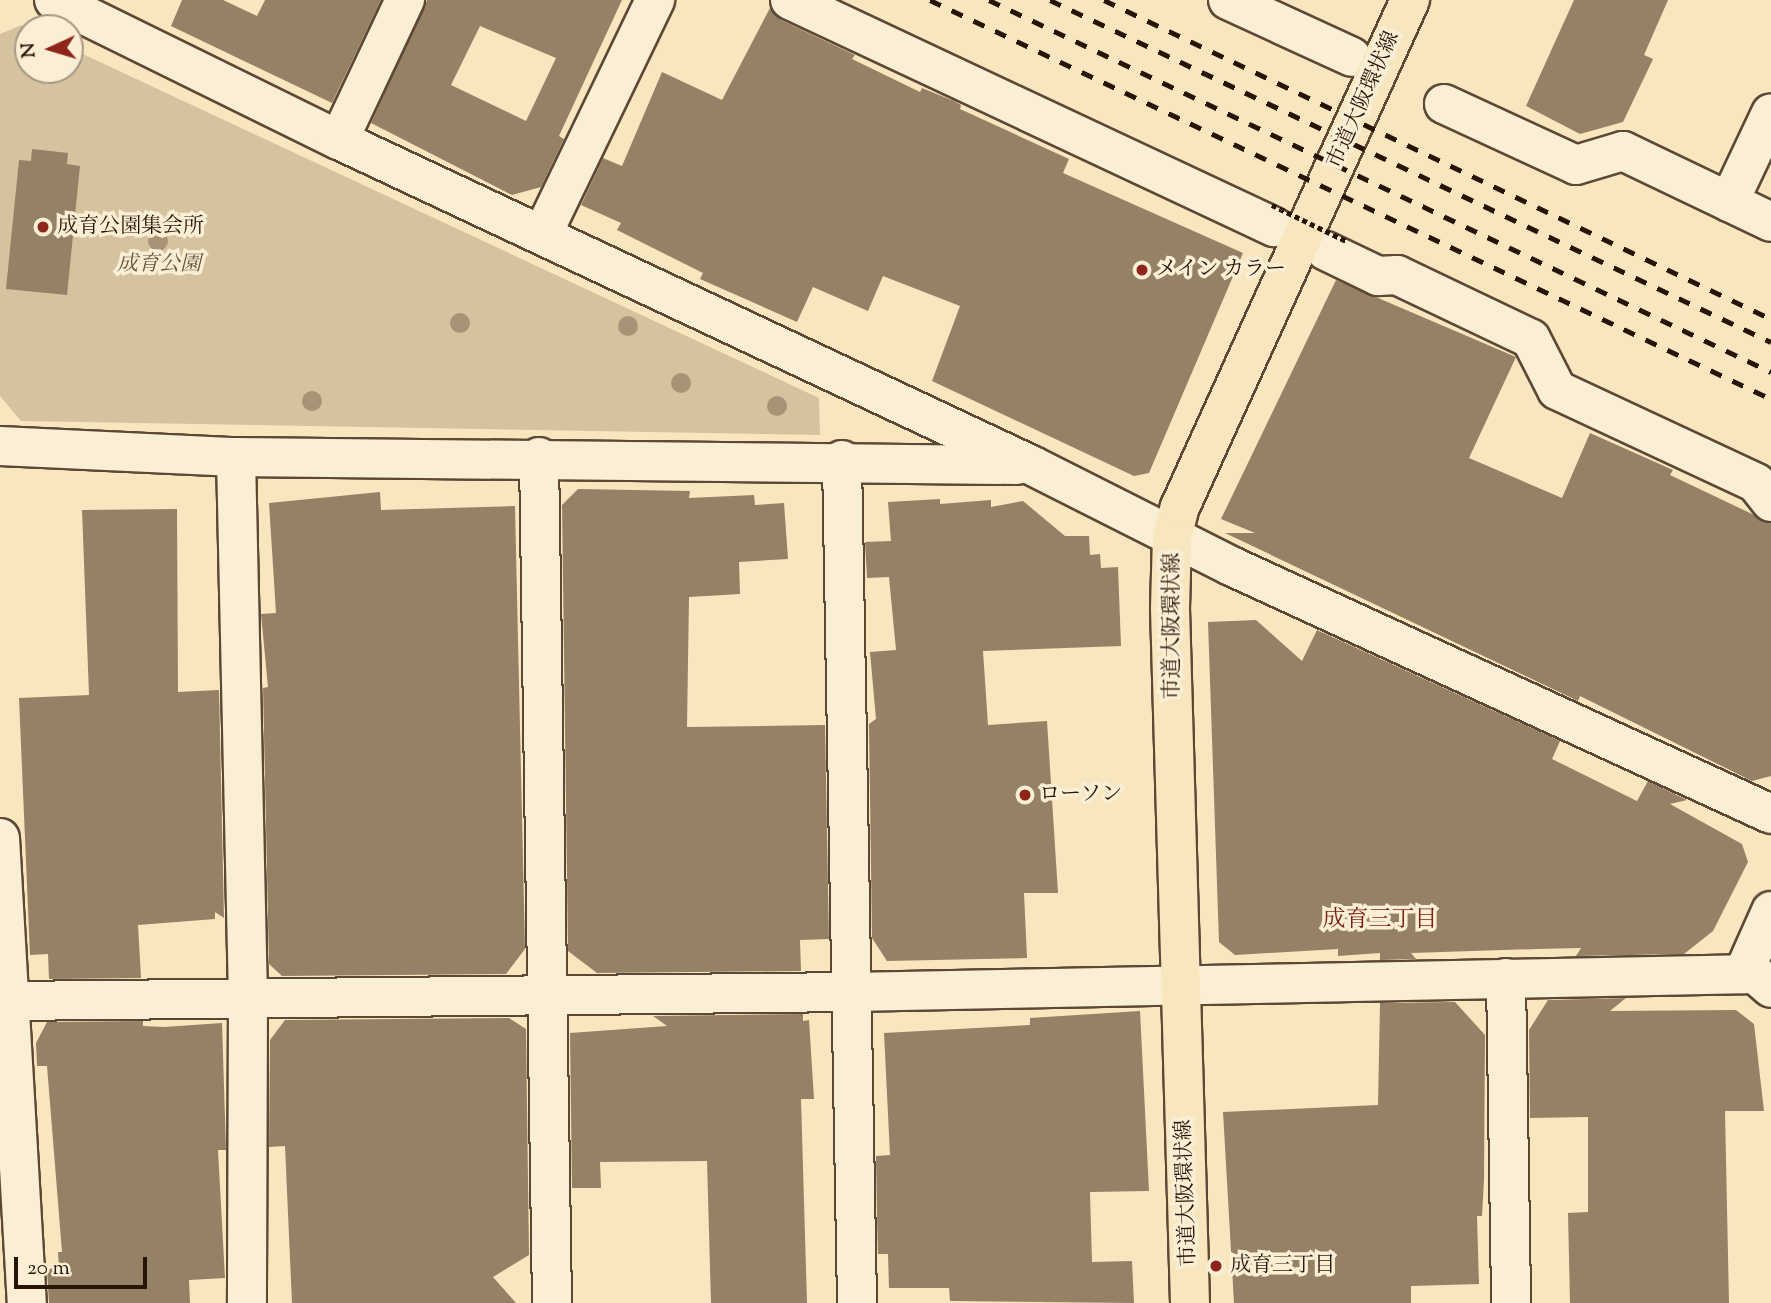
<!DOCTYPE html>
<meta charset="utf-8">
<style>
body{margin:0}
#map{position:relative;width:1771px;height:1303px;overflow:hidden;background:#f8e6be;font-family:"Sorts Mill Goudy","Noto Serif JP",serif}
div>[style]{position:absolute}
.green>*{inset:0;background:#d5c29f}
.building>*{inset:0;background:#948166}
.roads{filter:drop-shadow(2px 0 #5c4835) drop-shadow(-2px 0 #5c4835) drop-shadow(0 2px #5c4835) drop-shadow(0 -2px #5c4835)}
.street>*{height:38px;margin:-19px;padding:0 19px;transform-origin:19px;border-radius:19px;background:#faefd5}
.secondary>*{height:38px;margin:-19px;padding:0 19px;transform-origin:19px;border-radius:19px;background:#faefd5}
.primary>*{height:38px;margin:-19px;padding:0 19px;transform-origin:19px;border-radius:19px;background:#f8e6be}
.rail>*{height:5px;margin-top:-2.5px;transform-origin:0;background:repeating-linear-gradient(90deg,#281407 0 12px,transparent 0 24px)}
.path-bridge>*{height:4.5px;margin-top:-2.25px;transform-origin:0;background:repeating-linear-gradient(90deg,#281407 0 5px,transparent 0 8.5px)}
.trees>*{width:20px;height:20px;margin:-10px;border-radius:50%;background:#a79476}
.dots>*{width:19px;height:19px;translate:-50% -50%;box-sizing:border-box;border:4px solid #faefd5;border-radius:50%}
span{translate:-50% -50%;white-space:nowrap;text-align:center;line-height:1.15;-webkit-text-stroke:7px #faefd5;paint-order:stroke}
.street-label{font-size:21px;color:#281407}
.poi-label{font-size:21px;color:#281407}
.left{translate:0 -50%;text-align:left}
.park-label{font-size:21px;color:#65513c;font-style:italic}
.neighbourhood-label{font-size:23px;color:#7a1f14}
.north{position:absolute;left:14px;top:14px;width:70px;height:70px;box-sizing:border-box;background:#faefd5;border:2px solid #a69783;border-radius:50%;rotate:266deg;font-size:19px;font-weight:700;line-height:28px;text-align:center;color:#281407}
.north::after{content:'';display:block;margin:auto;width:24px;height:32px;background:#8f2418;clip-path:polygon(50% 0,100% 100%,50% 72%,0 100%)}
.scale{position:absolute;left:14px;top:1257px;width:133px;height:32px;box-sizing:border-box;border:4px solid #281407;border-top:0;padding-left:9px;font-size:21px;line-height:24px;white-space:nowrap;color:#281407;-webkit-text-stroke:5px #faefd5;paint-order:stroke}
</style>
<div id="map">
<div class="green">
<i style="clip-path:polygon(22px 25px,28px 28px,28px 70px,70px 70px,70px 48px,819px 398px,820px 435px,21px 421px,0 396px,0 34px)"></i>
</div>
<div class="building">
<i style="clip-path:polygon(182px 0,223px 0,257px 16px,265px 0,381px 0,332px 103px,171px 26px)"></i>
<i style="clip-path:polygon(evenodd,427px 0,622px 0,559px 136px,564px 139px,541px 187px,512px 195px,371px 123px,427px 0,480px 26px,556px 58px,526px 121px,451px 85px,480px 26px)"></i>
<i style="clip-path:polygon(1574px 0,1668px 0,1644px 55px,1653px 59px,1623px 122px,1580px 134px,1526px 106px)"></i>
<i style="clip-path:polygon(770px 8px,781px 20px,855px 55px,852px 59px,920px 92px,922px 88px,954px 101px,961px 105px,960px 109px,1069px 159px,1063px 173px,1243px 253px,1149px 473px,1134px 476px,932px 381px,960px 306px,883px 276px,868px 311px,813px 287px,797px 322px,700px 279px,703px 273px,617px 230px,621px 223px,581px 205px,603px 158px,622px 166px,662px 72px,722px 100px)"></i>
<i style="clip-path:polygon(32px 149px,68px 153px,67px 164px,80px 166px,67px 295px,6px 289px,19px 160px,31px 161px)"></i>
<i style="clip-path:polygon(1336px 280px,1516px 357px,1469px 458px,1562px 498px,1590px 433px,1673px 470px,1670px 475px,1771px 523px,1771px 776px,1752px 781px,1580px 696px,1578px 701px,1225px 533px,1255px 533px,1221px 519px)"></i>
<i style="clip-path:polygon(578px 489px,690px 491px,689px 498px,754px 495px,755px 505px,784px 503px,788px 559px,739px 562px,740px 594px,689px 597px,687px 727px,825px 725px,829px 939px,800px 940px,801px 971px,597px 973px,568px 951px,562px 505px)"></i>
<i style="clip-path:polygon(380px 492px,381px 510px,515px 506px,525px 949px,506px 974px,282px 976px,269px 964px,263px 688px,268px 687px,261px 614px,276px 613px,269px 503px)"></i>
<i style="clip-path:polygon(940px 499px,940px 504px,991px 500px,991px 507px,1023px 501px,1065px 536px,1089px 536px,1090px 555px,1100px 554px,1101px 568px,1118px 567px,1121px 646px,983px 651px,988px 725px,1047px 721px,1058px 893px,1024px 893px,1027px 958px,887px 961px,872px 938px,869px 724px,876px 719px,870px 652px,896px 650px,889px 577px,867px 578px,865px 542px,891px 541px,888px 502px)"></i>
<i style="clip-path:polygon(177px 509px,178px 692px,219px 690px,224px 918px,215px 912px,215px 919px,138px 925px,141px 978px,49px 979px,48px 954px,30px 955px,19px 698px,89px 695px,82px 510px)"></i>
<i style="clip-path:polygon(1256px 620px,1302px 661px,1317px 630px,1560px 741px,1552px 759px,1637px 801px,1648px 781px,1687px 800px,1670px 804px,1742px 844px,1748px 862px,1713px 931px,1684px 954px,1576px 956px,1581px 948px,1537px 949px,1411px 953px,1416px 959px,1380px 960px,1380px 953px,1338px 956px,1338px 949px,1235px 955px,1219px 942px,1208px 622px)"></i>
<i style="clip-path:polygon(1626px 998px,1610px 1011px,1736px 1010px,1754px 1024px,1764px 1111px,1725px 1111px,1729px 1303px,1570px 1303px,1568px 1213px,1588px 1212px,1588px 1117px,1530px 1118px,1529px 1030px,1548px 1000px)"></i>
<i style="clip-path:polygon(1455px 1002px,1485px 1035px,1484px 1180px,1482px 1216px,1477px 1216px,1479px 1284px,1411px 1286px,1411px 1303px,1234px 1303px,1223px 1112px,1378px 1105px,1380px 1003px)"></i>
<i style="clip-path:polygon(1140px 1011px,1149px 1191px,1090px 1192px,1092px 1262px,1132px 1261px,1134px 1303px,950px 1301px,949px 1288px,889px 1288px,888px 1254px,878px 1254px,877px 1216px,876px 1156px,890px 1155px,884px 1033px,1030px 1025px,1030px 1018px)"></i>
<i style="clip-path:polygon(803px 1014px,803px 1021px,809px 1020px,814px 1099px,801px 1099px,807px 1303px,711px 1303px,707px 1161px,600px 1162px,601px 1188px,572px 1188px,570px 1033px,667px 1026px,653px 1016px)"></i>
<i style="clip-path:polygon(509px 1018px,526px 1029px,529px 1255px,493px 1277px,516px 1303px,292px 1303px,285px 1146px,269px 1147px,270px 1040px,285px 1020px)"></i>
<i style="clip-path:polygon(143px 1021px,143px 1026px,164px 1027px,222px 1023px,226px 1150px,218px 1150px,225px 1278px,189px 1280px,190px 1303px,49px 1303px,47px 1269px,59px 1268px,58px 1252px,62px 1252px,47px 1066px,37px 1066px,36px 1043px,47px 1022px)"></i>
</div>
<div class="roads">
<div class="street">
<i style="left:790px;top:0;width:535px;rotate:25.13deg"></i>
<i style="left:1228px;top:0;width:136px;rotate:24.7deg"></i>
<i style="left:1444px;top:104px;width:145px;rotate:24.8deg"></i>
<i style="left:1576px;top:165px;width:49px;rotate:-16.6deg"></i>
<i style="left:1623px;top:151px;width:164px;rotate:25.6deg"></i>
<i style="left:339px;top:140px;width:155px;rotate:-64.8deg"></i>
<i style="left:1729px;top:202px;width:98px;rotate:-64.7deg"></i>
<i style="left:543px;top:233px;width:259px;rotate:-64.3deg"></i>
<i style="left:1326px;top:251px;width:58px;rotate:25.7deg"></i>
<i style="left:1378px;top:276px;width:19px;rotate:-3deg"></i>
<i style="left:1397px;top:275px;width:148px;rotate:25.5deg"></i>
<i style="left:1531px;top:339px;width:57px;rotate:63deg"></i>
<i style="left:1557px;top:390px;width:220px;rotate:25deg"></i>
<i style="left:1756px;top:483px;width:24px;rotate:52deg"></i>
<i style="left:236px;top:457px;width:541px;rotate:88.73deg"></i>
<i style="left:248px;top:998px;width:305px;rotate:90.2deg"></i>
<i style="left:539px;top:457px;width:846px;rotate:89.12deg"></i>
<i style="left:842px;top:460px;width:843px;rotate:88.98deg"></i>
<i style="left:0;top:838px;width:466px;rotate:86.7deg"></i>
<i style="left:1743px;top:974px;width:69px;rotate:-66deg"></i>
<i style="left:1506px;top:978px;width:325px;rotate:89.1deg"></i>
<i style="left:0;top:1006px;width:10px;rotate:-29deg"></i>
<i style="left:9px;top:1001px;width:842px;rotate:-0.61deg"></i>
<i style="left:851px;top:992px;width:904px;rotate:-1.14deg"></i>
<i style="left:1755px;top:974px;width:21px;rotate:41deg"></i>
</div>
<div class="secondary">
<i style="left:54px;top:0;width:318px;rotate:26.2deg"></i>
<i style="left:339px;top:140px;width:765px;rotate:25.16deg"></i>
<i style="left:1031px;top:465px;width:224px;rotate:26.8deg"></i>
<i style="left:1231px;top:566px;width:594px;rotate:24.67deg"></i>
<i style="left:0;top:446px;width:236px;rotate:2.7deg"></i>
<i style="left:236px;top:457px;width:780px;rotate:0.59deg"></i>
</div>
<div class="primary">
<i style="left:1190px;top:1303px;width:695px;rotate:-91.65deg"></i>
<i style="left:1170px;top:608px;width:70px;rotate:-88.4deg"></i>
<i style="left:1172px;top:538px;width:32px;rotate:-76deg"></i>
<i style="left:1180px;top:507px;width:557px;rotate:-65.6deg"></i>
</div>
</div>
<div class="rail">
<i style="left:930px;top:0;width:931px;rotate:25.38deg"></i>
<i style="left:989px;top:0;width:866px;rotate:25.44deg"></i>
<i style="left:1050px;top:0;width:798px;rotate:25.38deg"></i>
<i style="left:1104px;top:0;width:739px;rotate:25.56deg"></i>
</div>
<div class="path-bridge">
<i style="left:1272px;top:205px;width:82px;rotate:25.9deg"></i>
</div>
<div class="trees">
<i style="left:158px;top:241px"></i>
<i style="left:460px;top:323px"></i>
<i style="left:628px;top:326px"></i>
<i style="left:681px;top:383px"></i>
<i style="left:312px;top:401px"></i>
<i style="left:777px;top:406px"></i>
</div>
<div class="dots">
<i style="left:43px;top:227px;background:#8f2418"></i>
<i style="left:1142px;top:270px;background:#8f2418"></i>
<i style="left:1025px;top:795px;background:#8f2418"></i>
<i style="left:1216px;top:1266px;background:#8f2418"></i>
</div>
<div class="street-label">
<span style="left:1364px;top:100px;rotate:-66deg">市道大阪環状線</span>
<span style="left:1173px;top:626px;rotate:-90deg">市道大阪環状線</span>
<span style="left:1187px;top:1193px;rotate:-92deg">市道大阪環状線</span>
</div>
<div class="poi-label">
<span class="left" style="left:57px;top:227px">成育公園集会所</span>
<span class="left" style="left:1156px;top:270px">メイン カラー</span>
<span class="left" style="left:1039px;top:795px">ローソン</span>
<span class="left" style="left:1230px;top:1266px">成育三丁目</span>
</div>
<div class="park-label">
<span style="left:159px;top:265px">成育公園</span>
</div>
<div class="neighbourhood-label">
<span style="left:1380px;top:921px">成育三丁目</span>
</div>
<div class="north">N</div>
<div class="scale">20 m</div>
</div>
